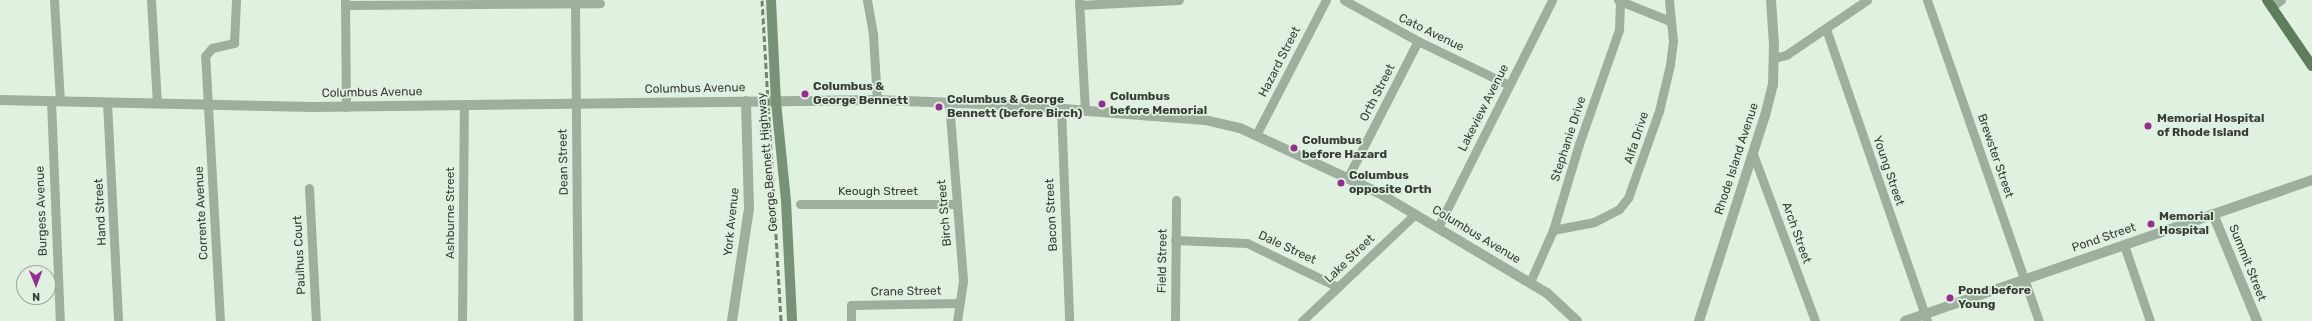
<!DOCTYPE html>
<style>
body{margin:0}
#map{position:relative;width:2312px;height:321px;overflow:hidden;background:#e0f1df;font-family:Rubik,sans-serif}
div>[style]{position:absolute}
.minor>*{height:9px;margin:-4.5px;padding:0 4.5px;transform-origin:4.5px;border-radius:4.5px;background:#9eb09d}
.tertiary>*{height:10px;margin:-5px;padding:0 5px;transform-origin:5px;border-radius:5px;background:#9eb09d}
.secondary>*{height:10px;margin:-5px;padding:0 5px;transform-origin:5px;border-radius:5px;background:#789277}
.primary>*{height:10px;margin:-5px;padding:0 5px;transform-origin:5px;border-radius:5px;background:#5d7d5c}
.rail>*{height:3px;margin-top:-1.5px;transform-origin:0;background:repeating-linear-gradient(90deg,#768175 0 6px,transparent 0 9px)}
.dots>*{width:11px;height:11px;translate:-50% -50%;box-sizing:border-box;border:2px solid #e0f1df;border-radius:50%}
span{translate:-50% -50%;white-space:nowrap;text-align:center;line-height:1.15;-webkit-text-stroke:3.5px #e0f1df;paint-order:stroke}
.street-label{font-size:12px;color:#373e36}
.poi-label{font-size:12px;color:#373e36;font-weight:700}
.left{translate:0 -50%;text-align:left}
.north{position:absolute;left:16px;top:265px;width:40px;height:40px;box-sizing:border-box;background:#e0f1df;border:1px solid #9ca99b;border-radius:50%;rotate:179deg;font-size:11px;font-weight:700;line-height:16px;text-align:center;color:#373e36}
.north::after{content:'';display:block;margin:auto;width:14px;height:18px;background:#962d90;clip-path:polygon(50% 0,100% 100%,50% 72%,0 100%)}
</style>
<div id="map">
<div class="minor">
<i style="left:54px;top:0;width:101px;rotate:86.6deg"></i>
<i style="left:151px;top:0;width:103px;rotate:86.7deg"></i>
<i style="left:345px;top:0;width:107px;rotate:89.5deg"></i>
<i style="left:867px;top:0;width:36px;rotate:80deg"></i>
<i style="left:873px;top:35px;width:65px;rotate:86.5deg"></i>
<i style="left:1079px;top:0;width:110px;rotate:86.9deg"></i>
<i style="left:1344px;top:0;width:85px;rotate:29deg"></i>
<i style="left:1418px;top:41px;width:101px;rotate:25.8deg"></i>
<i style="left:1618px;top:0;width:56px;rotate:22deg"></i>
<i style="left:1927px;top:0;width:340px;rotate:70.8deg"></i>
<i style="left:575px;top:4px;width:317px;rotate:89.5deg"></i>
<i style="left:345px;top:5px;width:255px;rotate:-0.4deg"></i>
<i style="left:1079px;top:5px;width:100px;rotate:-2.9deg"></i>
<i style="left:2271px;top:7px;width:12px;rotate:-35deg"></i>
<i style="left:1826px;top:29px;width:309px;rotate:70.9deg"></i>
<i style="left:1774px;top:58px;width:12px;rotate:-14deg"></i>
<i style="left:1786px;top:55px;width:98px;rotate:-34.2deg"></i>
<i style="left:51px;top:101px;width:220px;rotate:87.7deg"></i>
<i style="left:107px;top:102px;width:219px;rotate:87.1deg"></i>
<i style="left:949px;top:102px;width:180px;rotate:85.5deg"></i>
<i style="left:963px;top:281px;width:40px;rotate:98.5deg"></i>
<i style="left:1061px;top:108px;width:213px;rotate:87.8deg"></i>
<i style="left:1256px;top:135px;width:152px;rotate:-62.6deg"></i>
<i style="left:1753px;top:154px;width:178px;rotate:69.6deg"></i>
<i style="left:1348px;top:177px;width:153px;rotate:-62.8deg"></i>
<i style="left:309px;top:188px;width:133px;rotate:87deg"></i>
<i style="left:800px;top:204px;width:157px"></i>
<i style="left:1438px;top:227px;width:254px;rotate:-63.3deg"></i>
<i style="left:1553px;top:230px;width:42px;rotate:-11deg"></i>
<i style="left:1594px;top:222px;width:28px;rotate:-27deg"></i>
<i style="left:1619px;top:209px;width:14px;rotate:-51deg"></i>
<i style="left:1628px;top:198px;width:92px;rotate:-70.4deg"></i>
<i style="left:1659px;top:111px;width:47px;rotate:-76.6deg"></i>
<i style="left:1670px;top:65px;width:24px;rotate:-83deg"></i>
<i style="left:1673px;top:41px;width:41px;rotate:-95.6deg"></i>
<i style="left:1175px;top:240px;width:72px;rotate:2.4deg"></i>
<i style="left:1247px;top:243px;width:101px;rotate:25.8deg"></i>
<i style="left:2124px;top:245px;width:80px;rotate:71.1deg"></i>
<i style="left:1530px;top:282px;width:57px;rotate:-66.1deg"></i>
<i style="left:1553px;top:230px;width:90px;rotate:-73.2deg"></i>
<i style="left:1579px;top:144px;width:121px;rotate:-70.7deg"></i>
<i style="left:1619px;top:30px;width:30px;rotate:-88deg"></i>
<i style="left:220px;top:321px;width:265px;rotate:-93.2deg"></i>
<i style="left:205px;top:56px;width:11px;rotate:-49deg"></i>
<i style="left:212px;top:48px;width:23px;rotate:-13deg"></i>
<i style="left:234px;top:43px;width:43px;rotate:-87.3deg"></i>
<i style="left:462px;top:321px;width:216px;rotate:-89.5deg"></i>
<i style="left:851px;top:321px;width:16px;rotate:-90deg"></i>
<i style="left:851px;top:305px;width:109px;rotate:-1.1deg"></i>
<i style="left:1175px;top:321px;width:121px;rotate:-89.5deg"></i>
<i style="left:1302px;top:321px;width:156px;rotate:-43.4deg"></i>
</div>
<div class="tertiary">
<i style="left:0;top:100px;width:313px;rotate:1.3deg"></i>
<i style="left:313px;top:107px;width:564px;rotate:-0.71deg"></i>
<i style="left:877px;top:100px;width:134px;rotate:2.1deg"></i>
<i style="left:1011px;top:105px;width:195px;rotate:4.4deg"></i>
<i style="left:1205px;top:120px;width:36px;rotate:13deg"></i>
<i style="left:1240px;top:128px;width:153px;rotate:25.1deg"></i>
<i style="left:1379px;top:193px;width:196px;rotate:30.8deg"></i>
<i style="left:1547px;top:293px;width:41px;rotate:43deg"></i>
<i style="left:2213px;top:214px;width:116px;rotate:67.6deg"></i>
<i style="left:732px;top:321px;width:113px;rotate:-81.4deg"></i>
<i style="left:749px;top:209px;width:108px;rotate:-91.6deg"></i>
<i style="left:1699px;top:321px;width:215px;rotate:-72.2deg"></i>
<i style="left:1765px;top:116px;width:32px;rotate:-76deg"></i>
<i style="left:1773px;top:85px;width:40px;rotate:-88.6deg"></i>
<i style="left:1774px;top:45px;width:45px;rotate:-93.8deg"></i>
<i style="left:1905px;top:321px;width:431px;rotate:-19.1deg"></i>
</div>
<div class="secondary">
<i style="left:771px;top:0;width:102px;rotate:87.2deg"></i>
<i style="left:776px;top:102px;width:100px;rotate:84.2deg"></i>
<i style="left:786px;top:201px;width:120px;rotate:87.1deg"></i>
</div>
<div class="primary">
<i style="left:2267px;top:0;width:80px;rotate:55.7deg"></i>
</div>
<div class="rail">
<i style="left:762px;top:0;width:322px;rotate:86.6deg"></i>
</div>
<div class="dots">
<i style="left:805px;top:94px;background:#962d90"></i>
<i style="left:1102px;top:104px;background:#962d90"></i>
<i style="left:939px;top:107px;background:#962d90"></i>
<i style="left:2148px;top:126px;background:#962d90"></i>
<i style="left:1294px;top:148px;background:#962d90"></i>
<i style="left:1341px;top:183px;background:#962d90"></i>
<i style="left:2151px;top:224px;background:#962d90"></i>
<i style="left:1950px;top:298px;background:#962d90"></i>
</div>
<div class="street-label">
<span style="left:1431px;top:33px;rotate:26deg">Cato Avenue</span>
<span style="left:1280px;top:62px;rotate:-63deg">Hazard Street</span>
<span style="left:695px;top:89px;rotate:-1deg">Columbus Avenue</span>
<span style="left:372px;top:93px;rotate:-1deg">Columbus Avenue</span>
<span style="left:1378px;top:93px;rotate:-63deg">Orth Street</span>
<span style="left:1484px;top:108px;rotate:-63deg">Lakeview Avenue</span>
<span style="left:1637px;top:138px;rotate:-72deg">Alfa Drive</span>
<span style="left:1569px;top:139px;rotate:-72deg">Stephanie Drive</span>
<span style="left:1995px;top:156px;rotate:71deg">Brewster Street</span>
<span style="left:1737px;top:159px;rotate:-72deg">Rhode Island Avenue</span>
<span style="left:564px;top:162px;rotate:-91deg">Dean Street</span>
<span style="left:768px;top:162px;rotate:-95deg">George Bennett Highway</span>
<span style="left:1888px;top:171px;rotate:71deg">Young Street</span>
<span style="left:878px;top:192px">Keough Street</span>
<span style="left:42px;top:211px;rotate:-92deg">Burgess Avenue</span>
<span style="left:101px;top:212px;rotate:-93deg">Hand Street</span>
<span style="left:202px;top:213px;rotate:-93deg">Corrente Avenue</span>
<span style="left:451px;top:213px;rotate:-90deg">Ashburne Street</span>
<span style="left:945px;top:213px;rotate:-95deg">Birch Street</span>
<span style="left:1052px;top:215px;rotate:-93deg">Bacon Street</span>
<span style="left:732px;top:222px;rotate:-84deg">York Avenue</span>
<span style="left:1796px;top:233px;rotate:70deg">Arch Street</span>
<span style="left:1476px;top:235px;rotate:31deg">Columbus Avenue</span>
<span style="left:2104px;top:238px;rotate:-19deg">Pond Street</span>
<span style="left:1287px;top:248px;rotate:25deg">Dale Street</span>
<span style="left:300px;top:255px;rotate:-93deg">Paulhus Court</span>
<span style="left:1350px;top:259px;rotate:-44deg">Lake Street</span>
<span style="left:1163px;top:261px;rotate:-89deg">Field Street</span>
<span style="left:2247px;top:263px;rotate:68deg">Summit Street</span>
<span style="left:906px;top:292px;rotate:-1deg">Crane Street</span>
</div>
<div class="poi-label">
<span class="left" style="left:813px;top:94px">Columbus &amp;<br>George Bennett</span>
<span class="left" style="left:1110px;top:104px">Columbus<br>before Memorial</span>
<span class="left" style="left:947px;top:107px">Columbus &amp; George<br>Bennett (before Birch)</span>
<span class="left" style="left:2157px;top:126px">Memorial Hospital<br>of Rhode Island</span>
<span class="left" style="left:1302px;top:148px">Columbus<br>before Hazard</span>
<span class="left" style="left:1349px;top:183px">Columbus<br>opposite Orth</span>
<span class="left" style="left:2159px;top:224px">Memorial<br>Hospital</span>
<span class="left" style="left:1958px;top:298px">Pond before<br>Young</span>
</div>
<div class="north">N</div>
</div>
